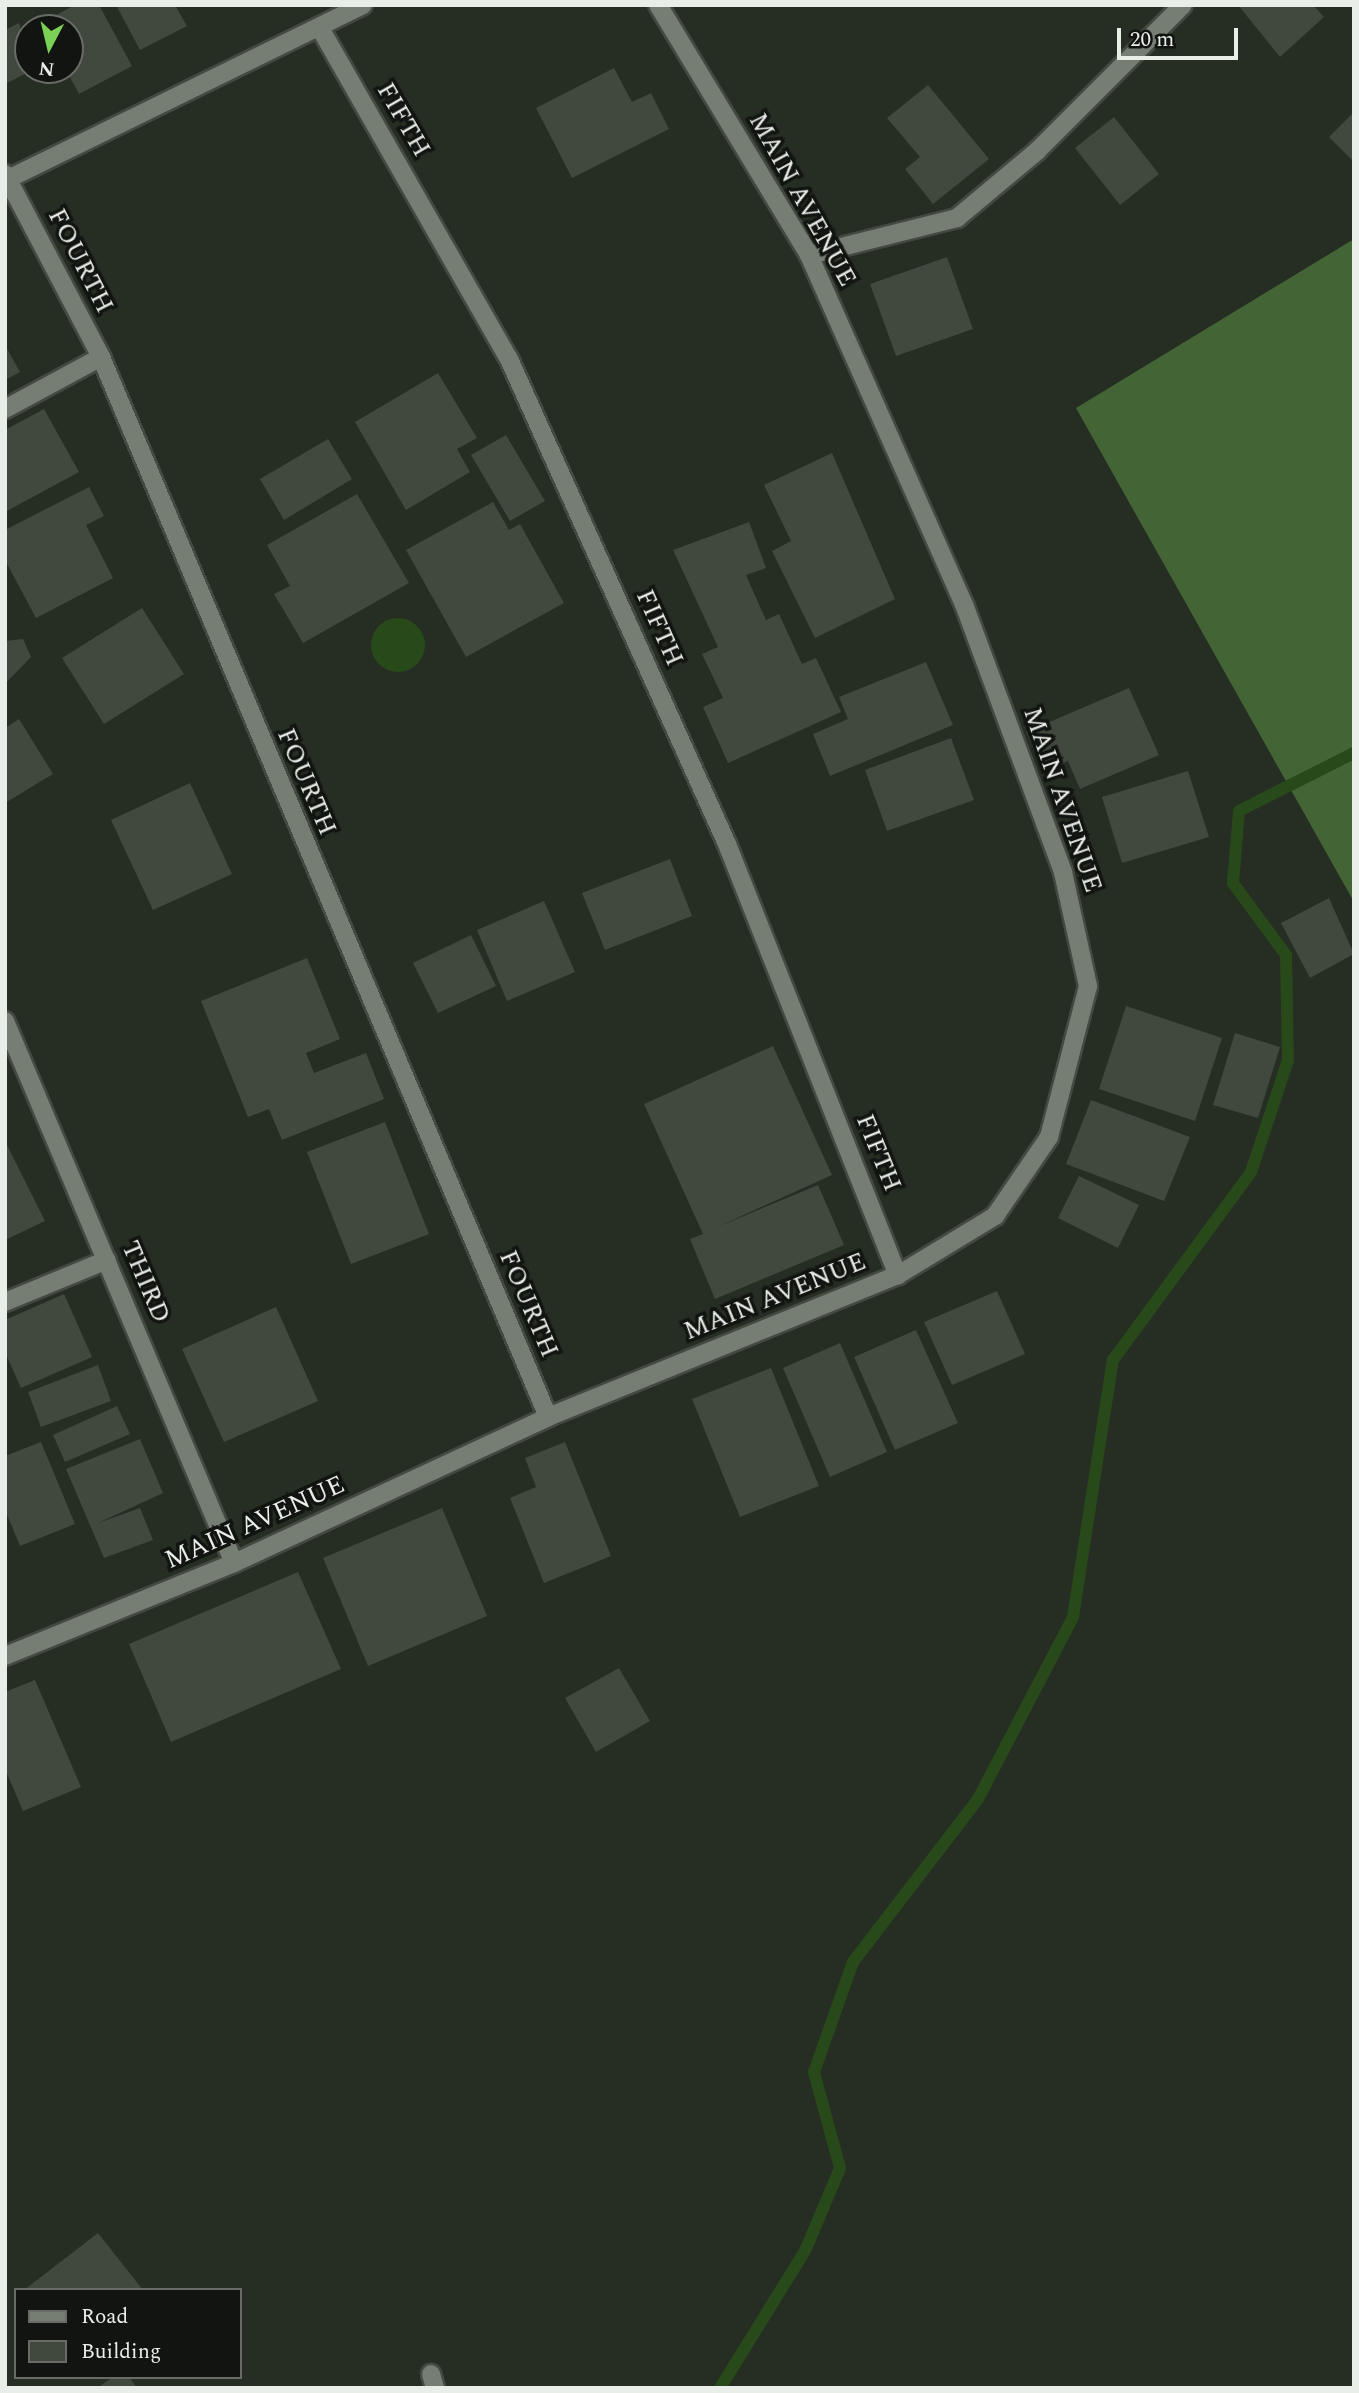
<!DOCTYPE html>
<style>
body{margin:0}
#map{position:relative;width:1359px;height:2393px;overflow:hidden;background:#262d23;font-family:Spectral,serif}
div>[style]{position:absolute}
.forest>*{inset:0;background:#436535}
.water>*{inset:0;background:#284a1a}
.round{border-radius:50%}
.stream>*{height:12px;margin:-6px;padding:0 6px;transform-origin:6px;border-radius:6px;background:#284a1a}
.building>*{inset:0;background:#41483e}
.roads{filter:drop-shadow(2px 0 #444941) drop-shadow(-2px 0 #444941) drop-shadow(0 2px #444941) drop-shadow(0 -2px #444941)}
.minor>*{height:18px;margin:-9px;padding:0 9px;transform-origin:9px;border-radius:9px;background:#767e73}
span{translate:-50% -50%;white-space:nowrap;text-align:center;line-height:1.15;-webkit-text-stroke:7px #111410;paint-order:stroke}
.street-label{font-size:26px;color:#eaeee8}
.frame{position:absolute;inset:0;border:7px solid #eaeee8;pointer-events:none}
.legend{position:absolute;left:14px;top:2288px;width:228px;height:91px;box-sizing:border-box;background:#111410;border:2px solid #686b66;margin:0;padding:9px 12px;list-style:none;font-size:21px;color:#eaeee8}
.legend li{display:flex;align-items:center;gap:14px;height:35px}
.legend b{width:35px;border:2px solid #686b66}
.north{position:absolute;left:14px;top:14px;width:70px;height:70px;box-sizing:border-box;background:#111410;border:2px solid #686b66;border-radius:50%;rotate:187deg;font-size:19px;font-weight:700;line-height:28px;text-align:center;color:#eaeee8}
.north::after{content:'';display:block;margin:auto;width:24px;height:32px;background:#7bd156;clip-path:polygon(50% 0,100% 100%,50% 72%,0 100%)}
.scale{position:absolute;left:1117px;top:28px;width:121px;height:32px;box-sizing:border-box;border:4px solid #eaeee8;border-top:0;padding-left:9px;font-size:21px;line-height:24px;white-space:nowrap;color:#eaeee8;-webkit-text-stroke:5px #111410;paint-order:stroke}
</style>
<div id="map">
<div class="forest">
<i style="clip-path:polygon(1354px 239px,1354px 902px,1076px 408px)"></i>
</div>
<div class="water">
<i class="round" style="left:371px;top:618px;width:54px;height:54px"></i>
</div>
<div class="stream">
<i style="left:720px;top:2388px;width:161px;rotate:-58.2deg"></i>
<i style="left:805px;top:2251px;width:90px;rotate:-67.1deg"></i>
<i style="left:840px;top:2168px;width:99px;rotate:-105.2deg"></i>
<i style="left:814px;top:2072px;width:117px;rotate:-70.5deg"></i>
<i style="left:853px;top:1962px;width:205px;rotate:-52.5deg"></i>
<i style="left:978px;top:1799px;width:205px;rotate:-62.4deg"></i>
<i style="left:1073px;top:1617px;width:260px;rotate:-81.2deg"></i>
<i style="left:1113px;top:1360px;width:233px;rotate:-53.7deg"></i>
<i style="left:1251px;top:1172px;width:118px;rotate:-71.7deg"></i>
<i style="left:1288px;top:1060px;width:105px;rotate:-91.1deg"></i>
<i style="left:1286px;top:955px;width:89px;rotate:-126.4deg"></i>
<i style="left:1233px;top:883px;width:72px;rotate:-85.2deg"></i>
<i style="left:1239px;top:811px;width:129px;rotate:-26.8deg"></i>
</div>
<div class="building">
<i style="clip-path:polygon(75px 5px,99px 5px,132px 66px,79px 94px,66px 70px,70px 28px,41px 23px)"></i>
<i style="clip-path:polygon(116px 5px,175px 5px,187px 26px,140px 50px)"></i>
<i style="clip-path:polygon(1238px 5px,1313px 5px,1324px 17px,1280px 57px)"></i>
<i style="clip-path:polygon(19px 23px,33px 70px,5px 84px,5px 30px)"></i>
<i style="clip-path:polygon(614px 68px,632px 102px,651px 93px,669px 129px,572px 178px,536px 108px)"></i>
<i style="clip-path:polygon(928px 85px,989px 159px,933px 204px,905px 169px,920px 157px,887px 118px)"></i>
<i style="clip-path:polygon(1354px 112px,1354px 162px,1329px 137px)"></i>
<i style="clip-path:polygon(1114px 117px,1159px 174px,1120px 205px,1075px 148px)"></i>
<i style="clip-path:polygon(947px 257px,973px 329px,896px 356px,870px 284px)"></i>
<i style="clip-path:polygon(5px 345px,20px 372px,5px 380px)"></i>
<i style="clip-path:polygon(438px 373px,477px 438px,457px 449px,470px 472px,406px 510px,355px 422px)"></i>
<i style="clip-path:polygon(44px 409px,79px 472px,5px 512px,5px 430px)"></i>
<i style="clip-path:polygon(506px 435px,545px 501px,510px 521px,471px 455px)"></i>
<i style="clip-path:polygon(328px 439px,352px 479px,284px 520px,260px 479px)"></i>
<i style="clip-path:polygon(832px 453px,895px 599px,815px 638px,772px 551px,791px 541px,764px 485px)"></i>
<i style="clip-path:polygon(89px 487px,104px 516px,86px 525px,113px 578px,36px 618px,5px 560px,5px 530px)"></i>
<i style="clip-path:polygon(357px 494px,409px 583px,303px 643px,274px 594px,290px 586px,267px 545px)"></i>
<i style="clip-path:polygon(493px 502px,509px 530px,520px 524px,564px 603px,466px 657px,406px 550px)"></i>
<i style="clip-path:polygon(749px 522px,766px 568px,746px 575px,766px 620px,779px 614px,802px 664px,816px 658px,841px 712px,728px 763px,703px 707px,723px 698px,702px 654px,718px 647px,673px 550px)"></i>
<i style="clip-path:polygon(142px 608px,184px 674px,104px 724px,62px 658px)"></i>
<i style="clip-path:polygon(23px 639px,31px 657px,5px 684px,5px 641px)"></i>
<i style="clip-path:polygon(926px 662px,953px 725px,830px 776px,813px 734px,848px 719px,839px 697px)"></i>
<i style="clip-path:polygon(1129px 688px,1159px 755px,1080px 789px,1068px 761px,1043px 771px,1026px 732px)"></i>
<i style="clip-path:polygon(19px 719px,53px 774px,5px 803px,5px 728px)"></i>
<i style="clip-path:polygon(951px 738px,974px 800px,887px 831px,865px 770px)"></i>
<i style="clip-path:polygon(1188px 771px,1209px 837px,1122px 863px,1102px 797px)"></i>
<i style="clip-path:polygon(190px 783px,232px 874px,153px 910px,111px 820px)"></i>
<i style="clip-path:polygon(670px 859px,692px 916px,605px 950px,582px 893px)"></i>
<i style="clip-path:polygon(1329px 898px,1354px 954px,1310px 978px,1281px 923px)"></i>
<i style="clip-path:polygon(544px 901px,575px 972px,507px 1001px,477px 930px)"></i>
<i style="clip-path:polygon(471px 935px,496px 986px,438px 1013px,413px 963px)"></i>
<i style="clip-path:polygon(307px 958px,340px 1039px,306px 1053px,314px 1073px,366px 1053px,384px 1099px,282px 1140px,269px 1109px,248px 1117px,201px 1001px)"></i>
<i style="clip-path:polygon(1126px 1006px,1222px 1038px,1195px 1121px,1099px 1089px)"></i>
<i style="clip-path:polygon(1235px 1033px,1280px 1047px,1258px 1118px,1213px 1105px)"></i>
<i style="clip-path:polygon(773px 1046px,832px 1175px,717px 1227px,818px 1185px,844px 1245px,715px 1299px,690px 1239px,703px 1234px,644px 1104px)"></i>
<i style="clip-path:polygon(1091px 1100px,1190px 1137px,1164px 1201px,1066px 1164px)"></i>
<i style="clip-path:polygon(385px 1122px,429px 1234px,351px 1264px,307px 1152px)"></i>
<i style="clip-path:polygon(5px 1141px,45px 1221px,5px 1240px)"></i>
<i style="clip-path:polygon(1079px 1176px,1139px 1205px,1118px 1248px,1058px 1218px)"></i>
<i style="clip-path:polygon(997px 1291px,1025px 1354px,952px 1385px,924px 1322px)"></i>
<i style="clip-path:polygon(64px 1294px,92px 1357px,21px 1388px,5px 1352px,5px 1320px)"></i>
<i style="clip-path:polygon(276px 1307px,318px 1401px,224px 1442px,182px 1349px)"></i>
<i style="clip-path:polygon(916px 1330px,958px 1423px,895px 1450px,854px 1357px)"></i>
<i style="clip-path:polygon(840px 1343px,887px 1452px,830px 1477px,783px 1368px)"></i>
<i style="clip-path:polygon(98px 1365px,111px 1401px,41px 1427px,28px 1392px)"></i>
<i style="clip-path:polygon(771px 1368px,819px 1486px,740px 1517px,692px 1399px)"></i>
<i style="clip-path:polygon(117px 1406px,130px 1434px,65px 1462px,53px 1435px)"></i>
<i style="clip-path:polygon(140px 1439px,163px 1493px,98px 1523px,140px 1508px,153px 1540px,104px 1558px,66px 1469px)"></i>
<i style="clip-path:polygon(41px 1442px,75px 1524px,20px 1546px,5px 1510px,5px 1456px)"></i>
<i style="clip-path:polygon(565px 1442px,611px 1556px,544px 1583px,510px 1498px,536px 1487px,525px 1458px)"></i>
<i style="clip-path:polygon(442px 1508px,487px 1616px,368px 1666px,323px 1558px)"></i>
<i style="clip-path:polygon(298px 1572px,341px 1669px,171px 1742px,129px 1644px)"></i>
<i style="clip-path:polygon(619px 1668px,650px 1721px,596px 1752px,565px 1698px)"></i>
<i style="clip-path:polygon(35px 1680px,81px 1787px,23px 1811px,5px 1769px,5px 1692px)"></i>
<i style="clip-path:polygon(98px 2233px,143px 2290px,24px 2290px)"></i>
<i style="clip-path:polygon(113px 2377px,129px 2377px,137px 2388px,97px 2388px)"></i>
</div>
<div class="roads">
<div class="minor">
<i style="left:320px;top:28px;width:381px;rotate:60.3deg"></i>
<i style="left:509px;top:359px;width:532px;rotate:65.8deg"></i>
<i style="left:727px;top:844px;width:464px;rotate:68.4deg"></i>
<i style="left:5px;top:174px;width:207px;rotate:62.3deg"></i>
<i style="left:101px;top:357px;width:1150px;rotate:67.13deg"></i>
<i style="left:8px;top:179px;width:395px;rotate:-26.1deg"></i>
<i style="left:809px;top:255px;width:153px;rotate:-14deg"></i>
<i style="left:957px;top:218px;width:104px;rotate:-39.9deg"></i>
<i style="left:1037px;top:151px;width:206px;rotate:-45deg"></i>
<i style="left:5px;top:409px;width:109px;rotate:-28.4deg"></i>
<i style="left:5px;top:1021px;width:588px;rotate:67.1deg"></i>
<i style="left:5px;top:1302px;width:110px;rotate:-22.4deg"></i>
<i style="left:5px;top:1656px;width:247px;rotate:-22.1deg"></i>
<i style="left:234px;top:1563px;width:346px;rotate:-24.9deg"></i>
<i style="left:548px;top:1417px;width:378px;rotate:-22.1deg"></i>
<i style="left:898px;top:1275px;width:114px;rotate:-31.3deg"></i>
<i style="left:995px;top:1216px;width:96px;rotate:-55.6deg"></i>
<i style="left:1049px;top:1137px;width:156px;rotate:-75.5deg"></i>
<i style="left:1088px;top:986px;width:117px;rotate:-102.4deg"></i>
<i style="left:1063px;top:872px;width:283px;rotate:-110.3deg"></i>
<i style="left:965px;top:607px;width:385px;rotate:-113.9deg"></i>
<i style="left:809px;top:255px;width:292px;rotate:-121.1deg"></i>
<i style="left:431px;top:2374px;width:15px;rotate:74deg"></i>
</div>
</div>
<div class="street-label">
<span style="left:403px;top:120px;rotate:60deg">FIFTH</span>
<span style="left:802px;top:200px;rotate:61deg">MAIN AVENUE</span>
<span style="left:80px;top:261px;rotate:63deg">FOURTH</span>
<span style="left:659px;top:628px;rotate:66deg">FIFTH</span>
<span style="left:306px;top:782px;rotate:67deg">FOURTH</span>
<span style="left:1062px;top:800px;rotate:71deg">MAIN AVENUE</span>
<span style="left:878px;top:1153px;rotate:68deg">FIFTH</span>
<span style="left:145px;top:1282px;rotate:67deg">THIRD</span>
<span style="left:775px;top:1297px;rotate:-22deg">MAIN AVENUE</span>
<span style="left:528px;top:1304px;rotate:67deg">FOURTH</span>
<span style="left:255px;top:1523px;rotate:-24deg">MAIN AVENUE</span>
</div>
<div class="frame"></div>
<ul class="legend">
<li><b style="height:9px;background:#767e73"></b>Road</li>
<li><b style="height:19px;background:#41483e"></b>Building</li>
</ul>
<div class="north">N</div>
<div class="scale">20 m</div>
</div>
